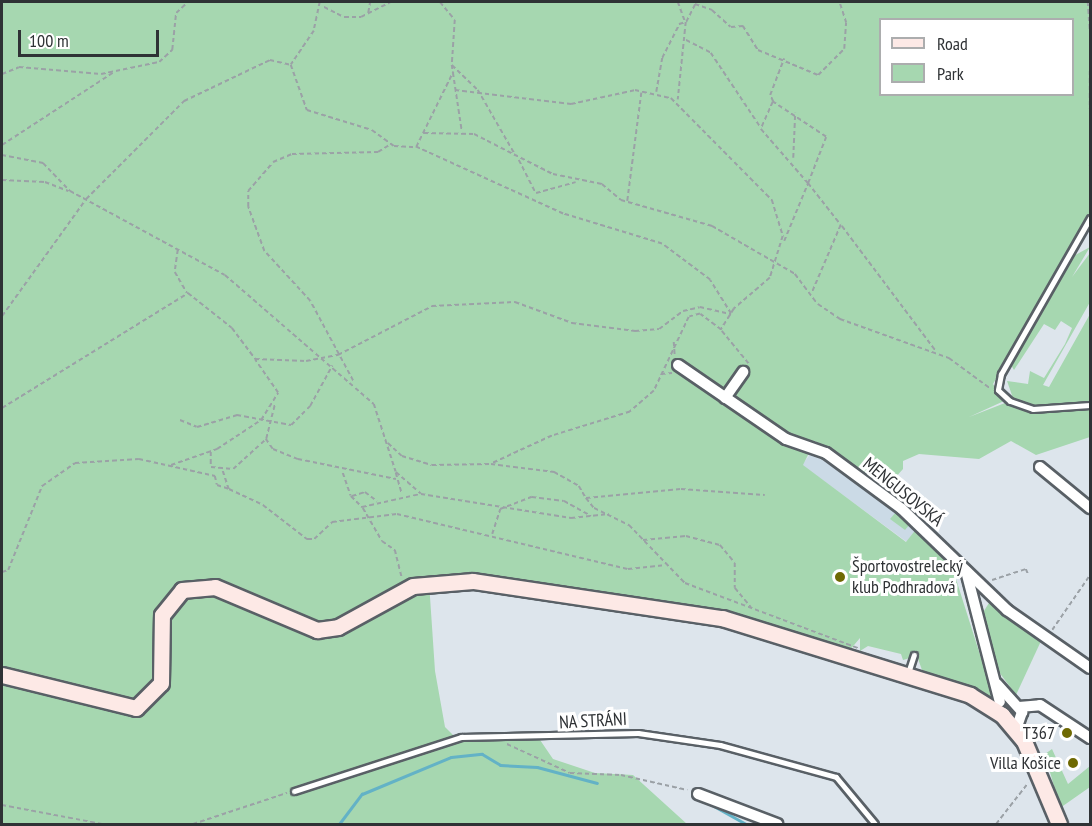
<!DOCTYPE html>
<meta charset="utf-8">
<style>
body{margin:0}
#map{position:relative;width:1092px;height:826px;overflow:hidden;background:#dde5ec;font-family:"PT Sans Narrow",sans-serif}
div>[style]{position:absolute}
.built>*{inset:0;background:#cbdae6}
.green>*{inset:0;background:#a6d7b0}
.stream>*{height:3px;margin:-1.5px;padding:0 1.5px;transform-origin:1.5px;border-radius:1.5px;background:#63b2c6}
.path>*{height:1.5px;margin-top:-0.75px;transform-origin:0;background:repeating-linear-gradient(90deg,#9ba1a6 0 4.5px,transparent 0 7.5px)}
.roads{filter:drop-shadow(2px 0 #596066) drop-shadow(-2px 0 #596066) drop-shadow(0 2px #596066) drop-shadow(0 -2px #596066)}
.lane>*{height:5px;margin:-2.5px;padding:0 2.5px;transform-origin:2.5px;border-radius:2.5px;background:#fff}
.street>*{height:10px;margin:-5px;padding:0 5px;transform-origin:5px;border-radius:5px;background:#fff}
.secondary>*{height:15px;margin:-7.5px;padding:0 7.5px;transform-origin:7.5px;border-radius:7.5px;background:#fde9e6}
.dots>*{width:16px;height:16px;translate:-50% -50%;box-sizing:border-box;border:3px solid #fff;border-radius:50%}
span{translate:-50% -50%;white-space:nowrap;text-align:center;line-height:1.15;-webkit-text-stroke:6px #fff;paint-order:stroke}
.street-label{font-size:18px;color:#2f3235}
.poi-label{font-size:18px;color:#2f3235}
.left{translate:0 -50%;text-align:left}
.right{translate:-100% -50%;text-align:right}
.frame{position:absolute;inset:0;border:3px solid #2f3235;pointer-events:none}
.legend{position:absolute;left:879px;top:18px;width:195px;height:78px;box-sizing:border-box;background:#fff;border:2px solid #acadae;margin:0;padding:8px 10px;list-style:none;font-size:18px;color:#2f3235}
.legend li{display:flex;align-items:center;gap:12px;height:30px}
.legend b{width:30px;border:2px solid #acadae}
.scale{position:absolute;left:18px;top:30px;width:141px;height:27px;box-sizing:border-box;border:3px solid #2f3235;border-top:0;padding-left:8px;font-size:18px;line-height:21px;white-space:nowrap;color:#2f3235;-webkit-text-stroke:4px #fff;paint-order:stroke}
</style>
<div id="map">
<div class="built">
<i style="clip-path:polygon(812px 452px,917px 528px,907px 542px,802px 465px)"></i>
</div>
<div class="green">
<i style="clip-path:polygon(evenodd,2px 2px,1090px 2px,1090px 213px,993px 384px,1004px 401px,969px 417px,1005px 403px,1053px 412px,1090px 407px,1090px 437px,1036px 455px,1011px 441px,979px 459px,919px 454px,903px 461px,903px 469px,885px 489px,815px 441px,803px 465px,906px 542px,917px 528px,950px 560px,994px 699px,922px 670px,917px 656px,903px 660px,901px 654px,868px 646px,860px 651px,860px 638px,849px 651px,814px 639px,429px 582px,435px 671px,445px 727px,453px 735px,538px 737px,553px 759px,595px 773px,633px 775px,687px 824px,2px 824px,2px 2px,880px 20px,1072px 20px,1072px 94px,880px 94px,880px 20px)"></i>
<i style="clip-path:polygon(1090px 247px,1072px 277px,1090px 253px,1090px 302px,1043px 385px,1049px 387px,1090px 314px,1090px 403px,1031px 407px,1014px 401px,1007px 381px,1028px 384px,1030px 371px,1044px 378px,1065px 344px,1072px 328px,1061px 321px,1055px 330px,1044px 324px,1014px 370px,1011px 365px,1068px 259px)"></i>
<i style="clip-path:polygon(896px 512px,911px 523px,905px 530px,890px 519px)"></i>
<i style="clip-path:polygon(989px 603px,1041px 641px,1016px 695px,999px 672px,982px 614px)"></i>
<i style="clip-path:polygon(1052px 749px,1068px 784px,1090px 766px,1090px 787px,1060px 808px,1045px 754px)"></i>
</div>
<div class="stream">
<i style="left:710px;top:804px;width:41px;rotate:29.1deg"></i>
<i style="left:339px;top:824px;width:38px;rotate:-53deg"></i>
<i style="left:362px;top:794px;width:96px;rotate:-22.6deg"></i>
<i style="left:451px;top:757px;width:31px;rotate:-6deg"></i>
<i style="left:482px;top:754px;width:21px;rotate:31deg"></i>
<i style="left:500px;top:765px;width:37px;rotate:3deg"></i>
<i style="left:537px;top:767px;width:62px;rotate:14.9deg"></i>
</div>
<div class="path">
<i style="left:320px;top:2px;width:30px;rotate:102deg"></i>
<i style="left:314px;top:31px;width:41px;rotate:124.1deg"></i>
<i style="left:291px;top:65px;width:48px;rotate:70.4deg"></i>
<i style="left:307px;top:110px;width:68px;rotate:17.1deg"></i>
<i style="left:372px;top:130px;width:27px;rotate:36deg"></i>
<i style="left:394px;top:146px;width:22px;rotate:3deg"></i>
<i style="left:416px;top:147px;width:84px;rotate:-63.7deg"></i>
<i style="left:440px;top:2px;width:23px;rotate:50deg"></i>
<i style="left:455px;top:20px;width:45px;rotate:93.8deg"></i>
<i style="left:452px;top:65px;width:67px;rotate:81.4deg"></i>
<i style="left:678px;top:2px;width:20px;rotate:70deg"></i>
<i style="left:1088px;top:2px;width:29px;rotate:86deg"></i>
<i style="left:324px;top:7px;width:22px;rotate:27deg"></i>
<i style="left:344px;top:17px;width:17px"></i>
<i style="left:361px;top:17px;width:34px;rotate:-27deg"></i>
<i style="left:368px;top:13px;width:11px;rotate:-80deg"></i>
<i style="left:686px;top:22px;width:20px;rotate:-63deg"></i>
<i style="left:695px;top:4px;width:18px;rotate:19deg"></i>
<i style="left:712px;top:10px;width:25px;rotate:42deg"></i>
<i style="left:731px;top:27px;width:12px;rotate:-5deg"></i>
<i style="left:743px;top:26px;width:28px;rotate:58deg"></i>
<i style="left:758px;top:50px;width:65px;rotate:22.6deg"></i>
<i style="left:818px;top:75px;width:37px;rotate:-45deg"></i>
<i style="left:844px;top:49px;width:26px;rotate:-86deg"></i>
<i style="left:846px;top:23px;width:22px;rotate:-108deg"></i>
<i style="left:686px;top:40px;width:28px;rotate:27deg"></i>
<i style="left:711px;top:53px;width:90px;rotate:56.3deg"></i>
<i style="left:452px;top:65px;width:36px;rotate:44deg"></i>
<i style="left:478px;top:90px;width:76px;rotate:60.1deg"></i>
<i style="left:1090px;top:71px;width:38px;rotate:90deg"></i>
<i style="left:2px;top:74px;width:18px;rotate:-22deg"></i>
<i style="left:19px;top:67px;width:82px;rotate:4.9deg"></i>
<i style="left:101px;top:74px;width:59px;rotate:-11.7deg"></i>
<i style="left:159px;top:62px;width:18px;rotate:-43deg"></i>
<i style="left:172px;top:50px;width:37px;rotate:-84deg"></i>
<i style="left:176px;top:13px;width:16px;rotate:-43deg"></i>
<i style="left:455px;top:90px;width:117px;rotate:6.9deg"></i>
<i style="left:571px;top:104px;width:66px;rotate:-12.3deg"></i>
<i style="left:635px;top:90px;width:37px;rotate:13deg"></i>
<i style="left:671px;top:98px;width:144px;rotate:45.3deg"></i>
<i style="left:772px;top:200px;width:38px;rotate:73deg"></i>
<i style="left:783px;top:236px;width:44px;rotate:107.2deg"></i>
<i style="left:770px;top:278px;width:48px;rotate:139.3deg"></i>
<i style="left:734px;top:309px;width:25px;rotate:122deg"></i>
<i style="left:721px;top:330px;width:26px;rotate:-143deg"></i>
<i style="left:700px;top:314px;width:11px;rotate:165deg"></i>
<i style="left:689px;top:317px;width:82px;rotate:115.3deg"></i>
<i style="left:654px;top:391px;width:32px;rotate:139deg"></i>
<i style="left:630px;top:412px;width:82px;rotate:162.9deg"></i>
<i style="left:552px;top:436px;width:67px;rotate:155.3deg"></i>
<i style="left:656px;top:92px;width:35px;rotate:-80deg"></i>
<i style="left:662px;top:58px;width:38px;rotate:-63deg"></i>
<i style="left:679px;top:24px;width:7px;rotate:-16deg"></i>
<i style="left:686px;top:22px;width:78px;rotate:95.9deg"></i>
<i style="left:773px;top:102px;width:30px;rotate:114deg"></i>
<i style="left:761px;top:129px;width:72px;rotate:49deg"></i>
<i style="left:808px;top:183px;width:49px;rotate:-68.6deg"></i>
<i style="left:826px;top:137px;width:64px;rotate:-146.6deg"></i>
<i style="left:773px;top:102px;width:8px;rotate:-113deg"></i>
<i style="left:770px;top:95px;width:39px;rotate:-69deg"></i>
<i style="left:424px;top:133px;width:50px;rotate:1.1deg"></i>
<i style="left:474px;top:134px;width:89px;rotate:26.9deg"></i>
<i style="left:553px;top:174px;width:50px;rotate:11.5deg"></i>
<i style="left:602px;top:184px;width:25px;rotate:40deg"></i>
<i style="left:621px;top:200px;width:95px;rotate:15.9deg"></i>
<i style="left:712px;top:226px;width:96px;rotate:30deg"></i>
<i style="left:795px;top:274px;width:38px;rotate:53deg"></i>
<i style="left:818px;top:304px;width:27px;rotate:34deg"></i>
<i style="left:840px;top:319px;width:116px;rotate:19.7deg"></i>
<i style="left:949px;top:358px;width:52px;rotate:36.4deg"></i>
<i style="left:2px;top:145px;width:134px;rotate:-33.1deg"></i>
<i style="left:2px;top:155px;width:42px;rotate:11deg"></i>
<i style="left:43px;top:163px;width:39px;rotate:46deg"></i>
<i style="left:70px;top:191px;width:176px;rotate:28.5deg"></i>
<i style="left:225px;top:275px;width:197px;rotate:40.9deg"></i>
<i style="left:374px;top:404px;width:71px;rotate:72.1deg"></i>
<i style="left:396px;top:472px;width:33px;rotate:41deg"></i>
<i style="left:421px;top:494px;width:152px;rotate:9.1deg"></i>
<i style="left:571px;top:518px;width:38px;rotate:-6deg"></i>
<i style="left:793px;top:158px;width:45px;rotate:-87.5deg"></i>
<i style="left:519px;top:160px;width:37px;rotate:63deg"></i>
<i style="left:536px;top:193px;width:41px;rotate:-15.4deg"></i>
<i style="left:1090px;top:165px;width:1px;rotate:90deg"></i>
<i style="left:2px;top:180px;width:43px;rotate:2.7deg"></i>
<i style="left:45px;top:182px;width:25px;rotate:21deg"></i>
<i style="left:627px;top:201px;width:109px;rotate:-82.6deg"></i>
<i style="left:842px;top:226px;width:156px;rotate:53.1deg"></i>
<i style="left:784px;top:241px;width:63px;rotate:-67.5deg"></i>
<i style="left:808px;top:183px;width:53px;rotate:51.8deg"></i>
<i style="left:841px;top:225px;width:74px;rotate:113.1deg"></i>
<i style="left:178px;top:250px;width:22px;rotate:98deg"></i>
<i style="left:175px;top:272px;width:24px;rotate:60deg"></i>
<i style="left:2px;top:316px;width:144px;rotate:-54.3deg"></i>
<i style="left:86px;top:199px;width:139px;rotate:-45deg"></i>
<i style="left:184px;top:101px;width:95px;rotate:-25.5deg"></i>
<i style="left:270px;top:60px;width:22px;rotate:13deg"></i>
<i style="left:722px;top:331px;width:44px;rotate:50.5deg"></i>
<i style="left:674px;top:342px;width:14px;rotate:86deg"></i>
<i style="left:661px;top:374px;width:11px;rotate:-5deg"></i>
<i style="left:353px;top:381px;width:91px;rotate:-118.3deg"></i>
<i style="left:310px;top:301px;width:68px;rotate:-132.6deg"></i>
<i style="left:264px;top:251px;width:47px;rotate:-110deg"></i>
<i style="left:248px;top:207px;width:16px;rotate:-90deg"></i>
<i style="left:248px;top:191px;width:38px;rotate:-49deg"></i>
<i style="left:273px;top:162px;width:21px;rotate:-23deg"></i>
<i style="left:292px;top:154px;width:86px;rotate:-1.3deg"></i>
<i style="left:378px;top:152px;width:15px;rotate:-32deg"></i>
<i style="left:2px;top:408px;width:219px;rotate:-31.7deg"></i>
<i style="left:188px;top:293px;width:56px;rotate:38.5deg"></i>
<i style="left:232px;top:328px;width:39px;rotate:53deg"></i>
<i style="left:255px;top:359px;width:51px;rotate:2.2deg"></i>
<i style="left:306px;top:361px;width:33px;rotate:-11deg"></i>
<i style="left:338px;top:355px;width:106px;rotate:-27.5deg"></i>
<i style="left:432px;top:306px;width:83px;rotate:-2.8deg"></i>
<i style="left:515px;top:302px;width:61px;rotate:20.2deg"></i>
<i style="left:572px;top:323px;width:64px;rotate:7.2deg"></i>
<i style="left:635px;top:331px;width:24px;rotate:-5deg"></i>
<i style="left:659px;top:329px;width:30px;rotate:-37deg"></i>
<i style="left:683px;top:311px;width:17px;rotate:-13deg"></i>
<i style="left:700px;top:307px;width:32px;rotate:13deg"></i>
<i style="left:731px;top:314px;width:40px;rotate:-122deg"></i>
<i style="left:710px;top:280px;width:60px;rotate:-143.1deg"></i>
<i style="left:662px;top:244px;width:103px;rotate:-163.1deg"></i>
<i style="left:563px;top:214px;width:162px;rotate:-155.5deg"></i>
<i style="left:180px;top:420px;width:18px;rotate:22deg"></i>
<i style="left:197px;top:427px;width:42px;rotate:-16.7deg"></i>
<i style="left:237px;top:415px;width:55px;rotate:10.5deg"></i>
<i style="left:291px;top:425px;width:27px;rotate:-45deg"></i>
<i style="left:310px;top:406px;width:46px;rotate:-61.2deg"></i>
<i style="left:266px;top:439px;width:12px;rotate:55deg"></i>
<i style="left:273px;top:449px;width:27px;rotate:22deg"></i>
<i style="left:298px;top:459px;width:100px;rotate:11.5deg"></i>
<i style="left:388px;top:443px;width:19px;rotate:43deg"></i>
<i style="left:402px;top:456px;width:31px;rotate:17deg"></i>
<i style="left:432px;top:465px;width:59px;rotate:-1deg"></i>
<i style="left:491px;top:464px;width:64px;rotate:7.2deg"></i>
<i style="left:554px;top:472px;width:29px;rotate:29deg"></i>
<i style="left:579px;top:486px;width:14px;rotate:60deg"></i>
<i style="left:586px;top:498px;width:95px;rotate:-5.4deg"></i>
<i style="left:681px;top:489px;width:84px;rotate:4.1deg"></i>
<i style="left:211px;top:452px;width:15px;rotate:90deg"></i>
<i style="left:211px;top:467px;width:22px;rotate:5deg"></i>
<i style="left:233px;top:469px;width:45px;rotate:-42.3deg"></i>
<i style="left:266px;top:439px;width:37px;rotate:-76deg"></i>
<i style="left:171px;top:465px;width:49px;rotate:-19.2deg"></i>
<i style="left:217px;top:449px;width:53px;rotate:-33.4deg"></i>
<i style="left:261px;top:420px;width:32px;rotate:-58deg"></i>
<i style="left:278px;top:393px;width:40px;rotate:-124.9deg"></i>
<i style="left:223px;top:471px;width:19px;rotate:72deg"></i>
<i style="left:229px;top:489px;width:38px;rotate:25deg"></i>
<i style="left:263px;top:505px;width:56px;rotate:37.7deg"></i>
<i style="left:307px;top:539px;width:7px"></i>
<i style="left:314px;top:539px;width:25px;rotate:-43deg"></i>
<i style="left:332px;top:522px;width:65px;rotate:-7deg"></i>
<i style="left:397px;top:514px;width:237px;rotate:13.4deg"></i>
<i style="left:628px;top:569px;width:36px;rotate:-6deg"></i>
<i style="left:343px;top:473px;width:24px;rotate:71deg"></i>
<i style="left:351px;top:496px;width:16px;rotate:45deg"></i>
<i style="left:362px;top:507px;width:59px;rotate:-12.6deg"></i>
<i style="left:396px;top:473px;width:22px;rotate:74deg"></i>
<i style="left:352px;top:496px;width:14px;rotate:-17deg"></i>
<i style="left:365px;top:492px;width:15px;rotate:37deg"></i>
<i style="left:586px;top:498px;width:13px;rotate:51deg"></i>
<i style="left:594px;top:508px;width:39px;rotate:26deg"></i>
<i style="left:629px;top:525px;width:81px;rotate:46deg"></i>
<i style="left:685px;top:583px;width:185px;rotate:20.6deg"></i>
<i style="left:363px;top:508px;width:38px;rotate:60deg"></i>
<i style="left:382px;top:541px;width:16px;rotate:35deg"></i>
<i style="left:395px;top:550px;width:29px;rotate:76deg"></i>
<i style="left:492px;top:534px;width:26px;rotate:-72deg"></i>
<i style="left:500px;top:509px;width:34px;rotate:-21deg"></i>
<i style="left:532px;top:497px;width:32px;rotate:7deg"></i>
<i style="left:564px;top:501px;width:31px;rotate:29deg"></i>
<i style="left:643px;top:540px;width:43px;rotate:-5.3deg"></i>
<i style="left:686px;top:536px;width:35px;rotate:15deg"></i>
<i style="left:720px;top:545px;width:23px;rotate:50deg"></i>
<i style="left:735px;top:563px;width:25px;rotate:90deg"></i>
<i style="left:735px;top:588px;width:25px;rotate:50deg"></i>
<i style="left:2px;top:572px;width:6px;rotate:-18deg"></i>
<i style="left:8px;top:570px;width:91px;rotate:-68deg"></i>
<i style="left:42px;top:486px;width:40px;rotate:-34.9deg"></i>
<i style="left:75px;top:463px;width:64px;rotate:-3.6deg"></i>
<i style="left:139px;top:459px;width:78px;rotate:12.6deg"></i>
<i style="left:215px;top:476px;width:9px;rotate:77deg"></i>
<i style="left:217px;top:485px;width:13px;rotate:18deg"></i>
<i style="left:992px;top:580px;width:36px;rotate:-18deg"></i>
<i style="left:1026px;top:569px;width:5px;rotate:68deg"></i>
<i style="left:1052px;top:630px;width:67px;rotate:-55.4deg"></i>
<i style="left:507px;top:744px;width:69px;rotate:24.7deg"></i>
<i style="left:570px;top:773px;width:51px;rotate:2.2deg"></i>
<i style="left:621px;top:775px;width:68px;rotate:12.8deg"></i>
<i style="left:2px;top:805px;width:103px;rotate:10.7deg"></i>
<i style="left:193px;top:824px;width:99px;rotate:-18.3deg"></i>
<i style="left:996px;top:824px;width:52px;rotate:-52deg"></i>
</div>
<div class="roads">
<div class="lane">
<i style="left:1090px;top:218px;width:180px;rotate:119.7deg"></i>
<i style="left:1001px;top:374px;width:16px;rotate:101deg"></i>
<i style="left:998px;top:390px;width:16px;rotate:43deg"></i>
<i style="left:1010px;top:401px;width:24px;rotate:19deg"></i>
<i style="left:1033px;top:409px;width:57px;rotate:-4deg"></i>
<i style="left:908px;top:673px;width:19px;rotate:-72deg"></i>
<i style="left:294px;top:791px;width:176px;rotate:-17.9deg"></i>
<i style="left:461px;top:737px;width:177px;rotate:-1.3deg"></i>
<i style="left:638px;top:733px;width:83px;rotate:8.3deg"></i>
<i style="left:720px;top:745px;width:120px;rotate:15.4deg"></i>
<i style="left:836px;top:777px;width:61px;rotate:50.3deg"></i>
</div>
<div class="street">
<i style="left:678px;top:365px;width:131px;rotate:34.4deg"></i>
<i style="left:786px;top:439px;width:42px;rotate:19.3deg"></i>
<i style="left:826px;top:453px;width:94px;rotate:36.4deg"></i>
<i style="left:902px;top:509px;width:146px;rotate:43.9deg"></i>
<i style="left:1007px;top:610px;width:101px;rotate:34.9deg"></i>
<i style="left:725px;top:398px;width:32px;rotate:-55deg"></i>
<i style="left:1040px;top:467px;width:65px;rotate:39.4deg"></i>
<i style="left:966px;top:571px;width:135px;rotate:75.5deg"></i>
<i style="left:997px;top:684px;width:38px;rotate:48deg"></i>
<i style="left:1022px;top:712px;width:18px;rotate:109deg"></i>
<i style="left:1019px;top:707px;width:21px;rotate:-5deg"></i>
<i style="left:1040px;top:705px;width:60px;rotate:33.4deg"></i>
<i style="left:698px;top:794px;width:85px;rotate:20.8deg"></i>
</div>
<div class="secondary">
<i style="left:2px;top:675px;width:138px;rotate:13.8deg"></i>
<i style="left:136px;top:708px;width:35px;rotate:-45deg"></i>
<i style="left:161px;top:683px;width:68px;rotate:-89.2deg"></i>
<i style="left:162px;top:615px;width:32px;rotate:-51deg"></i>
<i style="left:182px;top:590px;width:33px;rotate:-5deg"></i>
<i style="left:215px;top:587px;width:111px;rotate:22.9deg"></i>
<i style="left:317px;top:630px;width:21px;rotate:-8deg"></i>
<i style="left:338px;top:627px;width:85px;rotate:-28.7deg"></i>
<i style="left:413px;top:586px;width:60px;rotate:-4.8deg"></i>
<i style="left:473px;top:581px;width:252px;rotate:8.5deg"></i>
<i style="left:722px;top:618px;width:260px;rotate:17.2deg"></i>
<i style="left:970px;top:695px;width:38px;rotate:32deg"></i>
<i style="left:1002px;top:715px;width:34px;rotate:50deg"></i>
<i style="left:1024px;top:741px;width:90px;rotate:67.1deg"></i>
</div>
</div>
<div class="dots">
<i style="left:840px;top:577px;background:#6e6902"></i>
<i style="left:1067px;top:733px;background:#6e6902"></i>
<i style="left:1073px;top:763px;background:#6e6902"></i>
</div>
<div class="street-label">
<span style="left:903px;top:492px;rotate:39deg">MENGUSOVSKÁ</span>
<span style="left:593px;top:721px;rotate:-3deg">NA STRÁNI</span>
</div>
<div class="poi-label">
<span class="left" style="left:852px;top:577px">Športovostrelecký<br>klub Podhradová</span>
<span class="right" style="left:1055px;top:733px">T367</span>
<span class="right" style="left:1061px;top:763px">Villa Košice</span>
</div>
<div class="frame"></div>
<ul class="legend">
<li><b style="height:8px;background:#fde9e6"></b>Road</li>
<li><b style="height:16px;background:#a6d7b0"></b>Park</li>
</ul>
<div class="scale">100 m</div>
</div>
